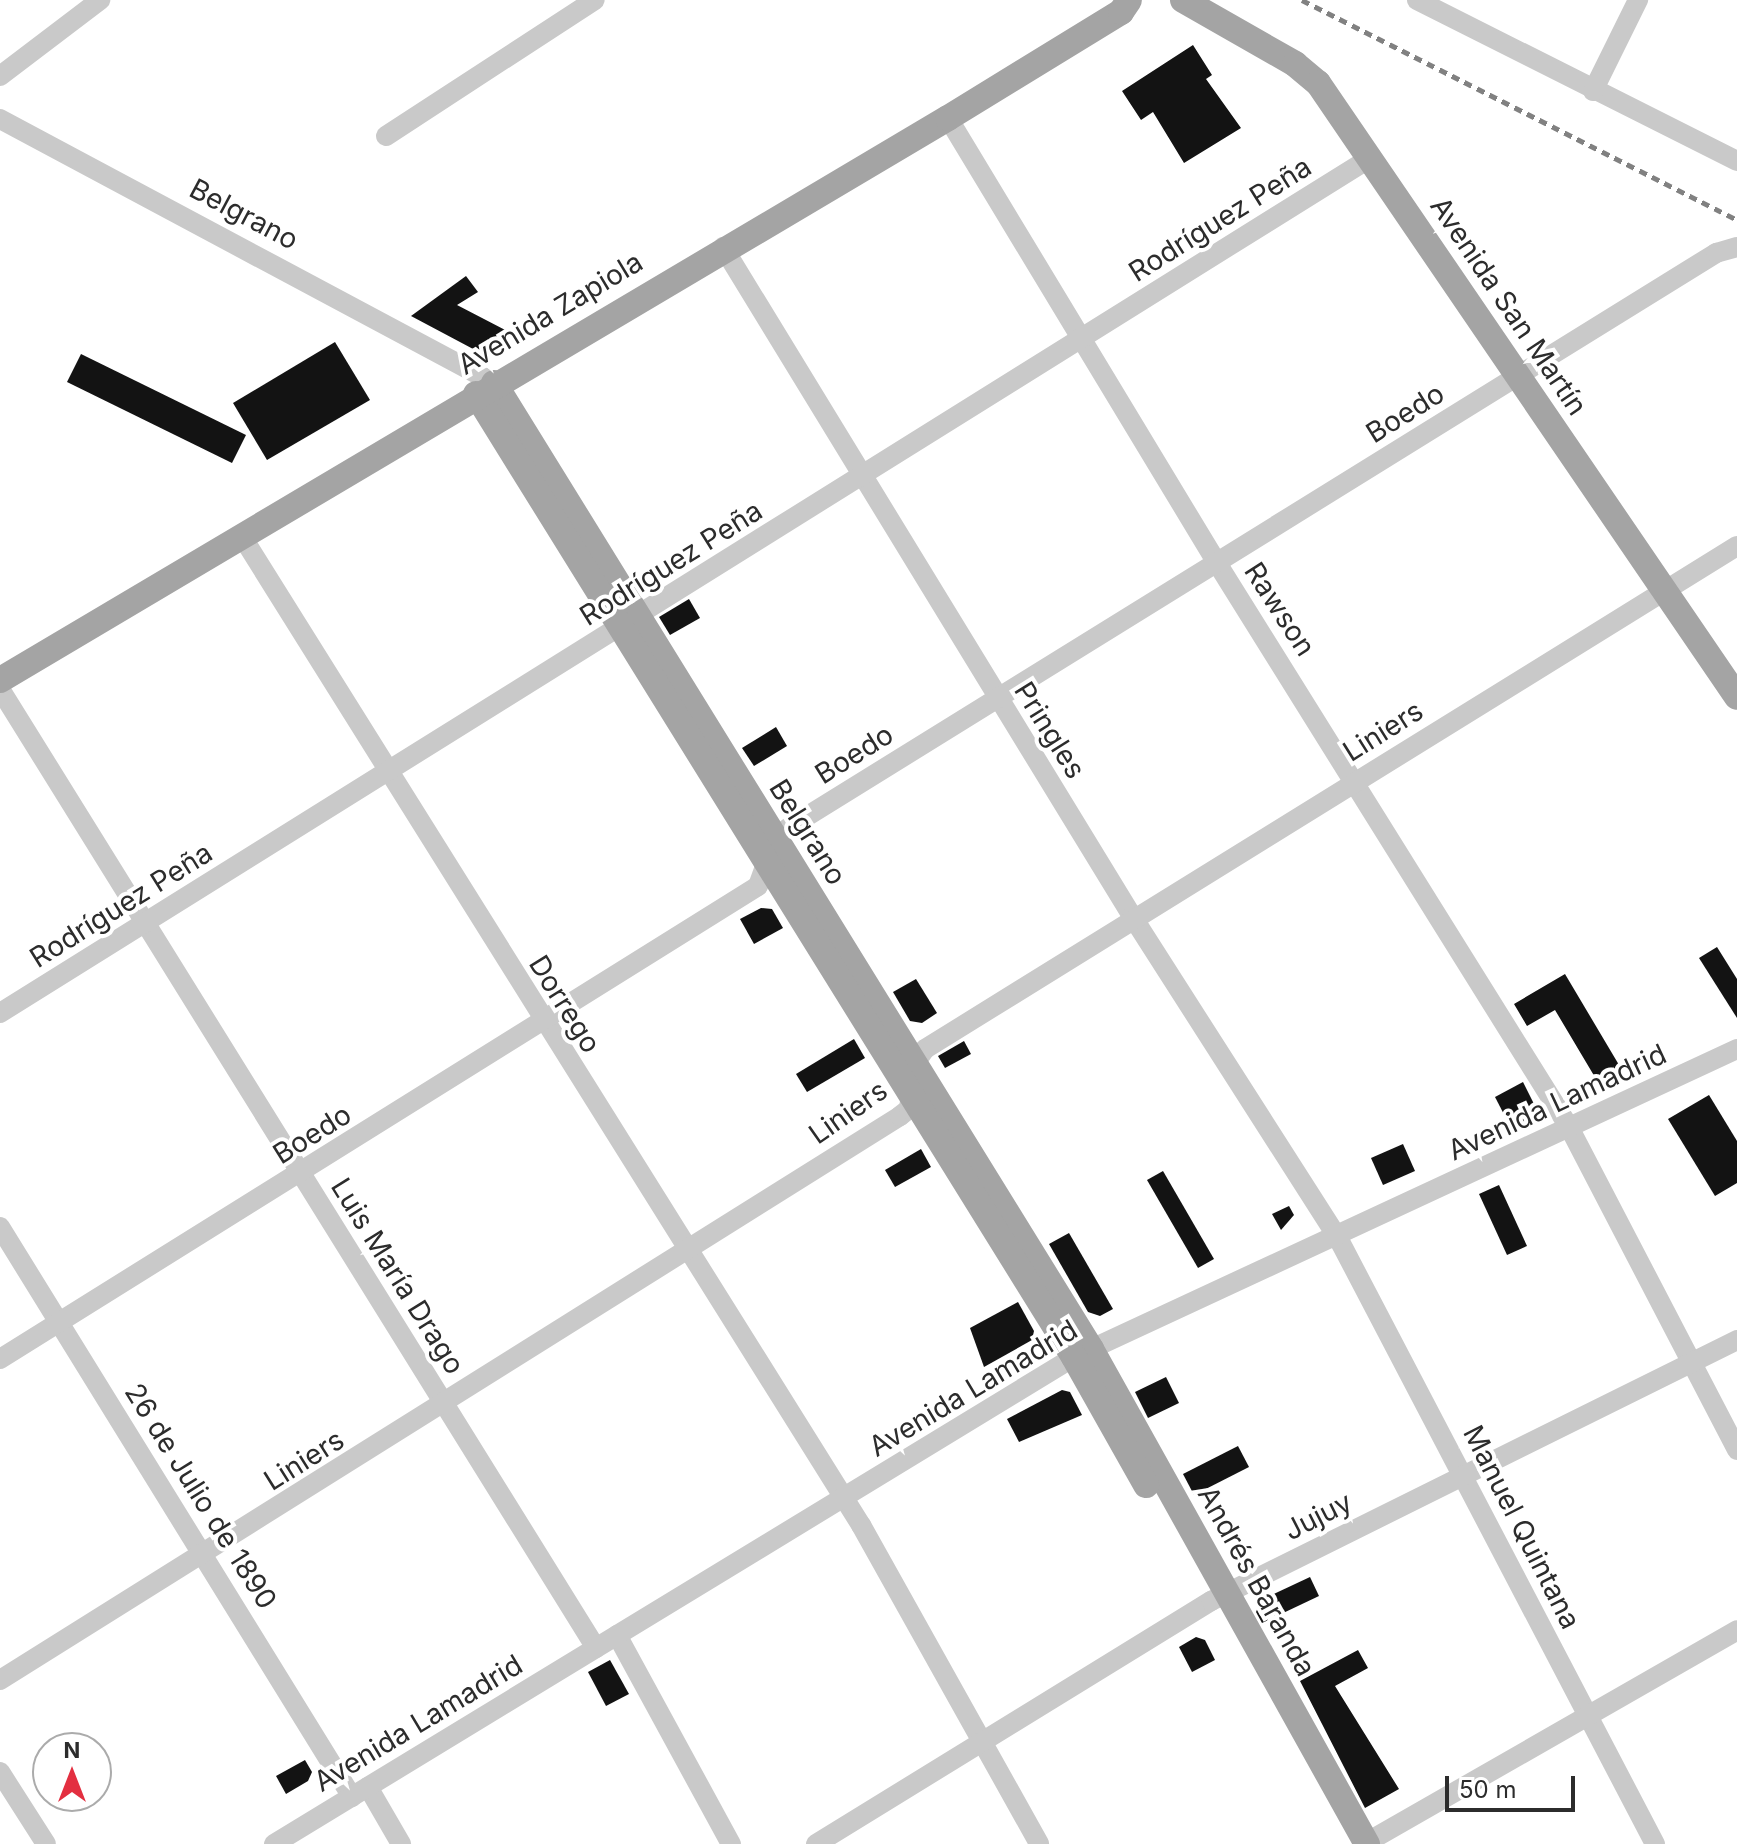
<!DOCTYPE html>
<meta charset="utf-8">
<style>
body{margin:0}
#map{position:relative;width:1737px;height:1844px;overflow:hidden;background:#fff;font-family:Inter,sans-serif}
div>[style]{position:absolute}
.building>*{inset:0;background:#131313}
.minor>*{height:20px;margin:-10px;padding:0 10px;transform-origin:10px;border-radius:10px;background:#c9c9c9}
.major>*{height:26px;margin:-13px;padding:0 13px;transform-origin:13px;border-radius:13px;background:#a4a4a4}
.rail>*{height:5px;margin-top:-2.5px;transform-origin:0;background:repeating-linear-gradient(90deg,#818181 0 8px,transparent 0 14px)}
span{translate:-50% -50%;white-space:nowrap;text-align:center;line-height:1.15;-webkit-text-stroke:8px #fff;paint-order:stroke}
.street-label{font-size:28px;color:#2c2c2c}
.north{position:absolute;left:32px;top:1732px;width:80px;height:80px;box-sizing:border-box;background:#fff;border:2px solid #ababab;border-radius:50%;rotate:0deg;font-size:22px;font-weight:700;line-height:32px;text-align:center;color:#2c2c2c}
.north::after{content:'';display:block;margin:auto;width:28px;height:36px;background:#e32f40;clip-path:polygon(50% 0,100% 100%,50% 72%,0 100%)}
.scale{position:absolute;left:1445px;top:1776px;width:130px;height:36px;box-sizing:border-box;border:4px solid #2c2c2c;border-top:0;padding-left:10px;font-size:24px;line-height:28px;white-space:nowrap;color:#2c2c2c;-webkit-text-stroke:6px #fff;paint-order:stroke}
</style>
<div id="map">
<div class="building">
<i style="clip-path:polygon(1193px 45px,1212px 75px,1206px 79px,1241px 128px,1184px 163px,1153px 112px,1141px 120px,1122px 91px)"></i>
<i style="clip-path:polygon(466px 276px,478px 292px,457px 305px,513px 334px,489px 350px,475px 350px,411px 316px)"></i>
<i style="clip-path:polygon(335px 342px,370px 400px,267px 460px,233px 403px)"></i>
<i style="clip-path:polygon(81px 354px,246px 435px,232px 463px,67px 382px)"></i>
<i style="clip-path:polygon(689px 599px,700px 618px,670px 635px,659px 617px)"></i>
<i style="clip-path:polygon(776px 727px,787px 746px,754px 766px,742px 748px)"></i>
<i style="clip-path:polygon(761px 908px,772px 909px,783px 928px,754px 944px,740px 919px)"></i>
<i style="clip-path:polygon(1717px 947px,1737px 979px,1737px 1018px,1699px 958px)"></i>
<i style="clip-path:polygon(1565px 974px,1622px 1070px,1599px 1084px,1555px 1010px,1527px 1026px,1514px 1004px)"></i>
<i style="clip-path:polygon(916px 979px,937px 1013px,922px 1023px,910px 1021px,893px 992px)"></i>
<i style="clip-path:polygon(854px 1039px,865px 1058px,807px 1092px,796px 1074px)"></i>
<i style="clip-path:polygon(964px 1041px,971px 1054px,945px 1068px,938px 1056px)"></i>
<i style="clip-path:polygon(1523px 1082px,1536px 1108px,1533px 1117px,1511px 1128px,1495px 1097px)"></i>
<i style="clip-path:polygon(1709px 1095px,1737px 1141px,1737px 1183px,1715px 1196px,1668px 1119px)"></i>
<i style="clip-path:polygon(1403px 1144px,1415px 1171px,1383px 1185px,1371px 1158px)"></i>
<i style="clip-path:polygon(921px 1149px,931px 1167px,895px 1187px,885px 1170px)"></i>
<i style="clip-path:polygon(1163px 1171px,1214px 1259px,1198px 1268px,1147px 1180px)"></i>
<i style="clip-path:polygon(1499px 1185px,1527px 1246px,1507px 1255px,1479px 1194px)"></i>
<i style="clip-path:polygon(1289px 1206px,1294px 1215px,1281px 1230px,1272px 1214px)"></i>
<i style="clip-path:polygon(1069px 1233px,1113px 1309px,1100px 1316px,1088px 1312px,1049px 1244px)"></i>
<i style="clip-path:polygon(1018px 1302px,1034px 1331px,1032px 1340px,984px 1367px,970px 1328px)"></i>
<i style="clip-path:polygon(1166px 1377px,1179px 1403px,1148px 1418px,1135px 1392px)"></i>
<i style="clip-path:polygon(1062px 1390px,1070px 1392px,1082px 1415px,1019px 1442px,1007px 1419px)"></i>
<i style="clip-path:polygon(1238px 1446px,1249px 1467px,1194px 1495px,1183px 1474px)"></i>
<i style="clip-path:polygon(1310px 1577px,1319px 1596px,1262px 1623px,1256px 1612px,1261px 1600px)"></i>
<i style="clip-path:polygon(1196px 1637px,1205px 1640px,1215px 1660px,1192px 1672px,1179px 1647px)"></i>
<i style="clip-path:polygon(1358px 1650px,1368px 1668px,1335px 1686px,1399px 1789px,1365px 1808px,1300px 1681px)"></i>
<i style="clip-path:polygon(610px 1660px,629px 1694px,606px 1706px,588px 1672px)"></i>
<i style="clip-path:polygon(305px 1760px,312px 1772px,308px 1781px,286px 1794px,276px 1776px)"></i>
</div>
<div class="minor">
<i style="left:1417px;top:0;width:358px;rotate:26.7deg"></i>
<i style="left:0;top:76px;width:126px;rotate:-37.2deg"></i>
<i style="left:1593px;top:91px;width:102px;rotate:-63.7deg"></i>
<i style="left:948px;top:118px;width:520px;rotate:58.85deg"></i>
<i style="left:1217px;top:563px;width:665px;rotate:58.03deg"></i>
<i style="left:1569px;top:1127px;width:364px;rotate:62.5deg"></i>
<i style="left:0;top:119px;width:560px;rotate:28.12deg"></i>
<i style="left:386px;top:136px;width:249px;rotate:-33.1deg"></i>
<i style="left:723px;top:247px;width:784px;rotate:58.56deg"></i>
<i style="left:1132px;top:916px;width:380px;rotate:57.4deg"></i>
<i style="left:1337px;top:1236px;width:686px;rotate:62.39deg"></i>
<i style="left:243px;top:538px;width:1165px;rotate:57.95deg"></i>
<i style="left:861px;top:1525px;width:365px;rotate:60.8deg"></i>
<i style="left:0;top:689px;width:1129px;rotate:58.14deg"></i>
<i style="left:0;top:1013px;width:1615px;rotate:-31.97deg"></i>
<i style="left:0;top:1227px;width:670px;rotate:58.3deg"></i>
<i style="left:0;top:1359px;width:893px;rotate:-31.96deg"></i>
<i style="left:758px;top:886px;width:50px;rotate:-70.1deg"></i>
<i style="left:775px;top:839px;width:17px;rotate:-40deg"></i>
<i style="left:788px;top:828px;width:1092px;rotate:-31.78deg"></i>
<i style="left:1716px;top:253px;width:22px;rotate:-16deg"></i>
<i style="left:617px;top:1635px;width:238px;rotate:61.4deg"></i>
<i style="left:0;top:1680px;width:1062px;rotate:-32.07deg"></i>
<i style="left:900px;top:1116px;width:11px;rotate:-38deg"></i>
<i style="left:909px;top:1109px;width:46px;rotate:-82.6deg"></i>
<i style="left:915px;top:1063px;width:17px;rotate:-54deg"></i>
<i style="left:925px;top:1049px;width:955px;rotate:-31.78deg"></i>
<i style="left:0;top:1772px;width:85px;rotate:57.4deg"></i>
<i style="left:368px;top:1787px;width:66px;rotate:59.9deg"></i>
<i style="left:274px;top:1844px;width:937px;rotate:-31.33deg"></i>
<i style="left:1074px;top:1357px;width:731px;rotate:-24.92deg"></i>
<i style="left:816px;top:1844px;width:464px;rotate:-31.6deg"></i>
<i style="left:1211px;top:1601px;width:587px;rotate:-26.39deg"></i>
<i style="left:1364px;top:1844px;width:430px;rotate:-29.8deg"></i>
</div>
<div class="major">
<i style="left:1183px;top:0;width:129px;rotate:29.7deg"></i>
<i style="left:1295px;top:64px;width:30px;rotate:40deg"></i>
<i style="left:1318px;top:83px;width:743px;rotate:55.69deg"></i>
<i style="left:494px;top:383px;width:1136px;rotate:58.28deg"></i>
<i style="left:1091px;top:1349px;width:567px;rotate:60.86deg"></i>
<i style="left:476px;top:394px;width:1134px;rotate:58.16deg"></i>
<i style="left:1074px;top:1357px;width:147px;rotate:60.6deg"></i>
<i style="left:0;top:680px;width:1102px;rotate:-30.66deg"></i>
<i style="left:948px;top:118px;width:203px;rotate:-31.5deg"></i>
<i style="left:1121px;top:12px;width:14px;rotate:-56deg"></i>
</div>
<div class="rail">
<i style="left:1302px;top:0;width:487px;rotate:26.8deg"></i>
</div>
<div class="street-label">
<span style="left:244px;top:214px;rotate:28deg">Belgrano</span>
<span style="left:1220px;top:219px;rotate:-32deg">Rodríguez Peña</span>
<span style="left:1509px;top:306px;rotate:56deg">Avenida San Martín</span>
<span style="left:550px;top:313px;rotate:-31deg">Avenida Zapiola</span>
<span style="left:1405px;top:413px;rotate:-32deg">Boedo</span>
<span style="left:671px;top:563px;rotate:-32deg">Rodríguez Peña</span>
<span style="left:1280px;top:609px;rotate:57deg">Rawson</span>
<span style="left:1050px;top:730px;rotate:58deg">Pringles</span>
<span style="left:1383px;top:731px;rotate:-32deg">Liniers</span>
<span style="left:854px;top:754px;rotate:-32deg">Boedo</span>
<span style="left:808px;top:832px;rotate:58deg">Belgrano</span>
<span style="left:121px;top:905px;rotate:-32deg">Rodríguez Peña</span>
<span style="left:565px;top:1004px;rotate:58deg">Dorrego</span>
<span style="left:1557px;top:1102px;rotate:-25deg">Avenida Lamadrid</span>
<span style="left:848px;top:1112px;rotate:-35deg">Liniers</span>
<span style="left:312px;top:1134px;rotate:-32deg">Boedo</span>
<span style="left:398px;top:1276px;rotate:58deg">Luis María Drago</span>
<span style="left:973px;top:1388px;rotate:-31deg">Avenida Lamadrid</span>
<span style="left:304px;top:1460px;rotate:-32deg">Liniers</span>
<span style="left:201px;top:1496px;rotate:58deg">26 de Julio de 1890</span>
<span style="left:1318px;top:1516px;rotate:-27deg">Jujuy</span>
<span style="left:1522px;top:1527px;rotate:63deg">Manuel Quintana</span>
<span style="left:1257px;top:1581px;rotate:61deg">Andrés Baranda</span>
<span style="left:418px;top:1723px;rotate:-31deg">Avenida Lamadrid</span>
</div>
<div class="north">N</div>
<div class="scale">50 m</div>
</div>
